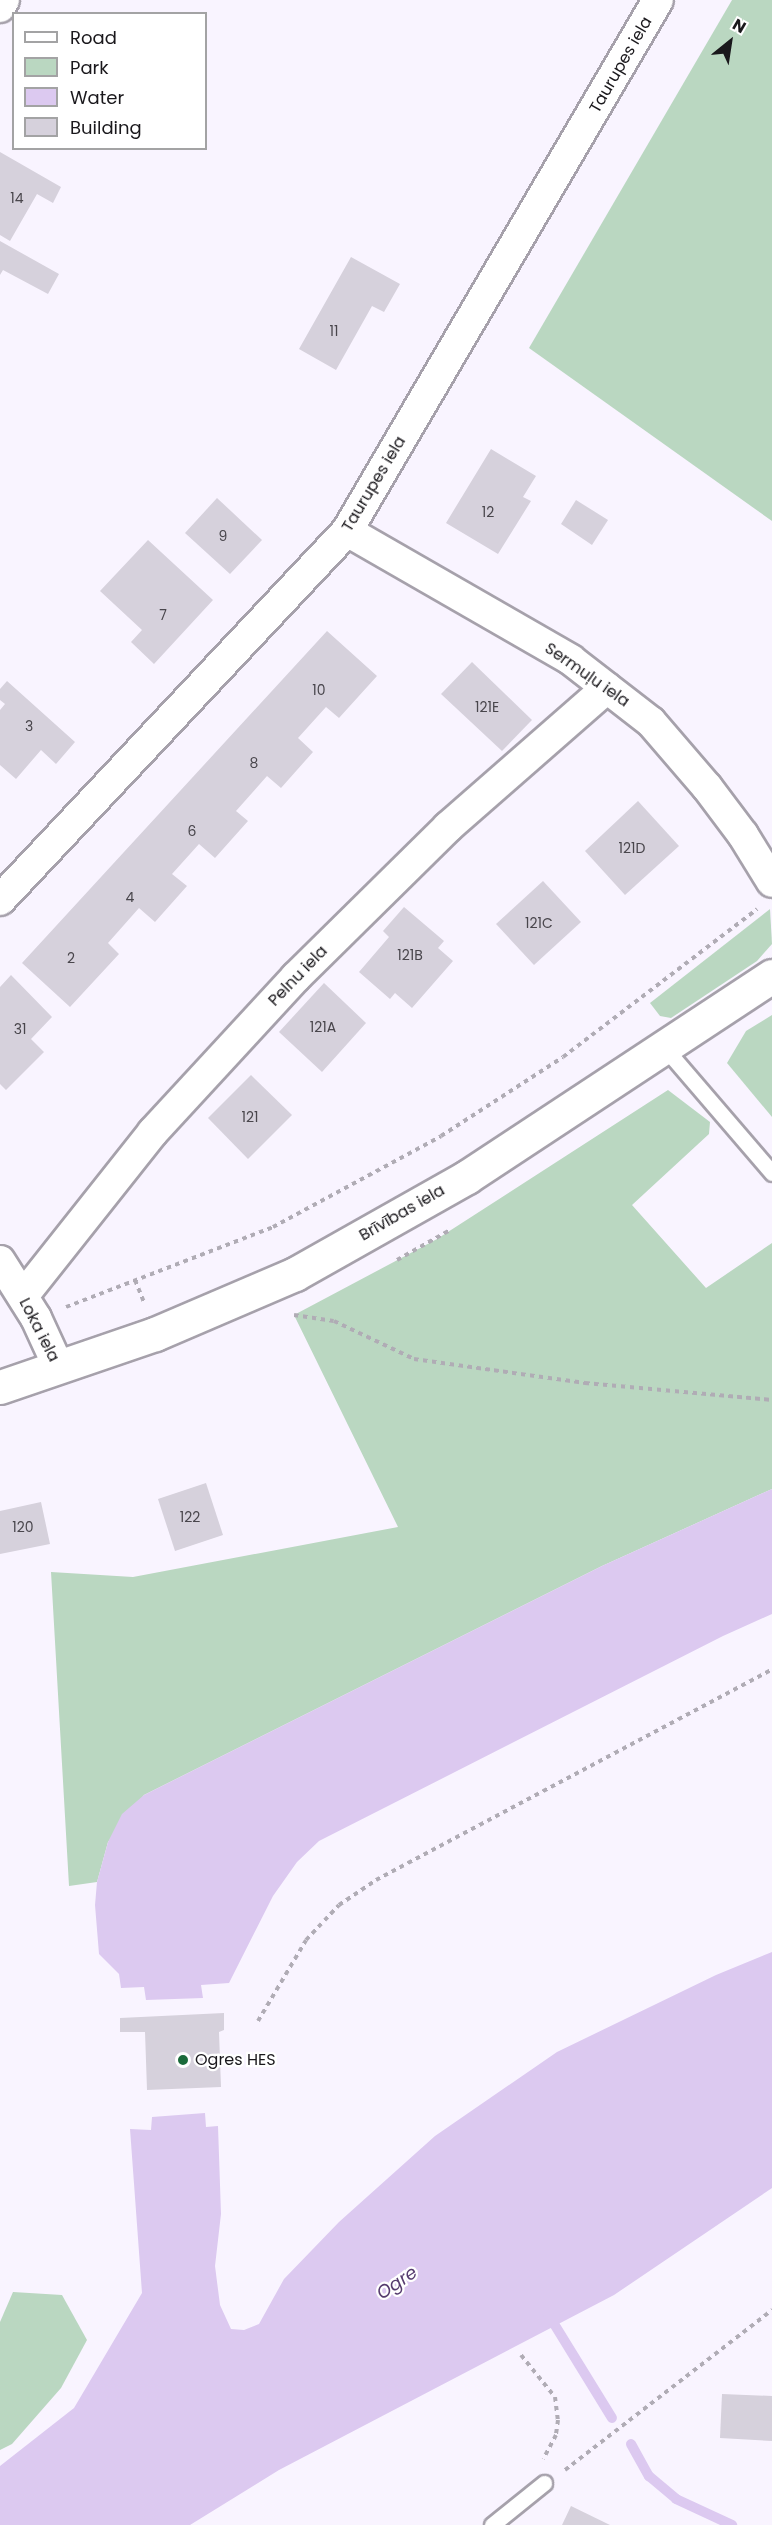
<!DOCTYPE html>
<meta charset="utf-8">
<style>
body{margin:0}
#map{position:relative;width:772px;height:2525px;overflow:hidden;background:#f9f4ff;font-family:Poppins,sans-serif}
div>[style]{position:absolute}
.green>*{inset:0;background:#bad7c1}
.water>*{inset:0;background:#dcc9f0}
.stream>*{height:10px;margin:-5px;padding:0 5px;transform-origin:5px;border-radius:5px;background:#dcc9f0}
.building>*{inset:0;background:#d6d1dc}
.path>*{height:4px;margin-top:-2px;transform-origin:0;background:repeating-linear-gradient(90deg,#b0acb5 0 4.5px,transparent 0 9px)}
.roads{filter:drop-shadow(2px 0 #a6a1ab) drop-shadow(-2px 0 #a6a1ab) drop-shadow(0 2px #a6a1ab) drop-shadow(0 -2px #a6a1ab)}
.service>*{height:15px;margin:-7.5px;padding:0 7.5px;transform-origin:7.5px;border-radius:7.5px;background:#fff}
.minor>*{height:30px;margin:-15px;padding:0 15px;transform-origin:15px;border-radius:15px;background:#fff}
.secondary>*{height:33px;margin:-16.5px;padding:0 16.5px;transform-origin:16.5px;border-radius:16.5px;background:#fff}
.dots>*{width:16px;height:16px;translate:-50% -50%;box-sizing:border-box;border:3px solid #fff;border-radius:50%}
span{translate:-50% -50%;white-space:nowrap;text-align:center;line-height:1.15;-webkit-text-stroke:4.5px #fff;paint-order:stroke}
.number-label{font-size:14px;color:#49464c}
.number-label span{-webkit-text-stroke-width:0}
.street-label{font-size:16px;color:#1a181c}
.poi-label{font-size:16px;color:#1a181c}
.left{translate:0 -50%;text-align:left}
.water-label{font-size:18px;color:#563c6f;font-style:italic}
.legend{position:absolute;left:12px;top:12px;width:195px;height:138px;box-sizing:border-box;background:#fff;border:2px solid #a3a3a4;margin:0;padding:8px 10px;list-style:none;font-size:18px;color:#1a181c}
.legend li{display:flex;align-items:center;gap:12px;height:30px}
.legend b{width:30px;border:2px solid #a3a3a4}
.north{position:absolute;left:700px;top:12px;width:60px;height:60px;-webkit-text-stroke:4px #fff;paint-order:stroke;rotate:30deg;font-size:16px;font-weight:700;line-height:24px;text-align:center;color:#1a181c}
.north::after{content:'';display:block;margin:auto;width:21px;height:27px;background:#1a181c;clip-path:polygon(50% 0,100% 100%,50% 72%,0 100%)}
</style>
<div id="map">
<div class="green">
<i style="clip-path:polygon(732px 0,772px 0,772px 521px,529px 348px)"></i>
<i style="clip-path:polygon(770px 909px,772px 944px,757px 961px,671px 1018px,660px 1016px,650px 1003px)"></i>
<i style="clip-path:polygon(772px 1015px,772px 1117px,727px 1063px,746px 1031px)"></i>
<i style="clip-path:polygon(668px 1090px,710px 1122px,709px 1134px,632px 1205px,706px 1288px,772px 1243px,772px 1489px,602px 1566px,144px 1795px,108px 1842px,97px 1882px,69px 1886px,51px 1572px,133px 1577px,398px 1527px,294px 1315px,437px 1239px)"></i>
<i style="clip-path:polygon(13px 2292px,62px 2295px,87px 2340px,61px 2388px,12px 2444px,0 2450px,0 2322px)"></i>
</div>
<div class="water">
<i style="clip-path:polygon(772px 1489px,772px 1614px,723px 1636px,319px 1841px,297px 1862px,273px 1896px,229px 1983px,201px 1985px,203px 1998px,146px 2000px,144px 1987px,121px 1988px,119px 1974px,99px 1954px,95px 1905px,97px 1882px,108px 1842px,122px 1814px,144px 1795px,602px 1566px)"></i>
<i style="clip-path:polygon(772px 1952px,772px 2188px,614px 2295px,279px 2470px,190px 2525px,0 2525px,0 2466px,74px 2408px,142px 2293px,130px 2129px,151px 2130px,152px 2117px,205px 2113px,206px 2127px,218px 2126px,221px 2214px,215px 2266px,220px 2305px,231px 2329px,244px 2330px,259px 2324px,284px 2279px,339px 2222px,435px 2136px,557px 2052px,716px 1975px)"></i>
</div>
<div class="stream">
<i style="left:548px;top:2314px;width:122px;rotate:58.4deg"></i>
<i style="left:631px;top:2444px;width:37px;rotate:61deg"></i>
<i style="left:649px;top:2476px;width:35px;rotate:40deg"></i>
<i style="left:676px;top:2499px;width:62px;rotate:24.9deg"></i>
</div>
<div class="building">
<i style="clip-path:polygon(0 152px,61px 187px,53px 203px,37px 194px,10px 241px,0 235px)"></i>
<i style="clip-path:polygon(0 241px,59px 274px,48px 294px,3px 270px,0 275px)"></i>
<i style="clip-path:polygon(351px 257px,400px 284px,384px 312px,372px 306px,336px 370px,299px 349px)"></i>
<i style="clip-path:polygon(491px 449px,536px 476px,523px 497px,531px 501px,498px 554px,446px 523px)"></i>
<i style="clip-path:polygon(217px 498px,262px 540px,230px 574px,185px 533px)"></i>
<i style="clip-path:polygon(576px 500px,608px 520px,592px 545px,561px 524px)"></i>
<i style="clip-path:polygon(148px 540px,213px 600px,154px 664px,131px 642px,142px 630px,100px 591px)"></i>
<i style="clip-path:polygon(327px 631px,377px 676px,339px 718px,326px 707px,298px 738px,313px 752px,281px 788px,267px 776px,236px 811px,248px 821px,215px 858px,199px 844px,172px 874px,187px 886px,155px 922px,139px 908px,108px 943px,119px 954px,70px 1007px,22px 963px)"></i>
<i style="clip-path:polygon(472px 662px,532px 720px,502px 751px,441px 694px)"></i>
<i style="clip-path:polygon(7px 681px,75px 742px,56px 764px,41px 750px,16px 779px,0 765px,0 710px,5px 704px,0 700px,0 689px)"></i>
<i style="clip-path:polygon(638px 801px,679px 846px,625px 895px,585px 851px)"></i>
<i style="clip-path:polygon(543px 881px,581px 922px,534px 965px,496px 924px)"></i>
<i style="clip-path:polygon(404px 907px,444px 941px,438px 948px,453px 961px,412px 1008px,395px 993px,390px 999px,359px 972px,389px 937px,383px 931px)"></i>
<i style="clip-path:polygon(11px 975px,52px 1017px,31px 1039px,44px 1052px,6px 1090px,0 1084px,0 987px)"></i>
<i style="clip-path:polygon(324px 983px,366px 1023px,322px 1072px,279px 1032px)"></i>
<i style="clip-path:polygon(251px 1075px,292px 1115px,248px 1159px,208px 1118px)"></i>
<i style="clip-path:polygon(206px 1483px,223px 1535px,175px 1551px,158px 1499px)"></i>
<i style="clip-path:polygon(41px 1502px,50px 1544px,0 1554px,0 1511px)"></i>
<i style="clip-path:polygon(224px 2013px,224px 2030px,219px 2032px,221px 2087px,147px 2090px,145px 2032px,120px 2032px,120px 2018px)"></i>
<i style="clip-path:polygon(722px 2394px,772px 2396px,772px 2441px,720px 2438px)"></i>
<i style="clip-path:polygon(571px 2506px,610px 2525px,562px 2525px)"></i>
</div>
<div class="path">
<i style="left:397px;top:1260px;width:61px;rotate:-29.5deg"></i>
<i style="left:135px;top:1280px;width:24px;rotate:68deg"></i>
<i style="left:66px;top:1307px;width:222px;rotate:-21.1deg"></i>
<i style="left:273px;top:1227px;width:191px;rotate:-28.4deg"></i>
<i style="left:441px;top:1136px;width:145px;rotate:-32.9deg"></i>
<i style="left:563px;top:1057px;width:244px;rotate:-37.3deg"></i>
<i style="left:294px;top:1315px;width:40px;rotate:8.5deg"></i>
<i style="left:334px;top:1321px;width:89px;rotate:25.4deg"></i>
<i style="left:414px;top:1359px;width:173px;rotate:8deg"></i>
<i style="left:585px;top:1383px;width:188px;rotate:5.2deg"></i>
<i style="left:258px;top:2021px;width:94px;rotate:-59.3deg"></i>
<i style="left:306px;top:1940px;width:48px;rotate:-46.7deg"></i>
<i style="left:339px;top:1905px;width:45px;rotate:-34deg"></i>
<i style="left:376px;top:1880px;width:449px;rotate:-28deg"></i>
<i style="left:521px;top:2355px;width:54px;rotate:51deg"></i>
<i style="left:555px;top:2397px;width:23px;rotate:83deg"></i>
<i style="left:558px;top:2420px;width:15px;rotate:98deg"></i>
<i style="left:556px;top:2435px;width:27px;rotate:118deg"></i>
<i style="left:565px;top:2470px;width:262px;rotate:-37.7deg"></i>
</div>
<div class="roads">
<div class="service">
<i style="left:664px;top:1047px;width:166px;rotate:49.4deg"></i>
<i style="left:492px;top:2525px;width:67px;rotate:-38.9deg"></i>
</div>
<div class="minor">
<i style="left:0;top:7px;width:8px;rotate:-60deg"></i>
<i style="left:347px;top:531px;width:258px;rotate:29.9deg"></i>
<i style="left:571px;top:660px;width:101px;rotate:37.8deg"></i>
<i style="left:651px;top:722px;width:86px;rotate:49.3deg"></i>
<i style="left:707px;top:787px;width:60px;rotate:53.1deg"></i>
<i style="left:743px;top:835px;width:55px;rotate:58.3deg"></i>
<i style="left:0;top:900px;width:507px;rotate:-46.76deg"></i>
<i style="left:347px;top:531px;width:615px;rotate:-59.64deg"></i>
<i style="left:0;top:1261px;width:67px;rotate:57.7deg"></i>
<i style="left:36px;top:1318px;width:55px;rotate:65.3deg"></i>
<i style="left:23px;top:1296px;width:209px;rotate:-51.6deg"></i>
<i style="left:153px;top:1132px;width:211px;rotate:-47.3deg"></i>
<i style="left:296px;top:977px;width:214px;rotate:-44.6deg"></i>
<i style="left:448px;top:827px;width:211px;rotate:-41.2deg"></i>
</div>
<div class="secondary">
<i style="left:0;top:1387px;width:164px;rotate:-18.9deg"></i>
<i style="left:155px;top:1334px;width:152px;rotate:-23.2deg"></i>
<i style="left:295px;top:1274px;width:197px;rotate:-29.4deg"></i>
<i style="left:467px;top:1177px;width:365px;rotate:-33.4deg"></i>
</div>
</div>
<div class="dots">
<i style="left:183px;top:2060px;background:#1a6a3a"></i>
</div>
<div class="number-label">
<span style="left:17px;top:198px">14</span>
<span style="left:334px;top:331px">11</span>
<span style="left:488px;top:512px">12</span>
<span style="left:223px;top:536px">9</span>
<span style="left:163px;top:615px">7</span>
<span style="left:319px;top:690px">10</span>
<span style="left:487px;top:707px">121E</span>
<span style="left:29px;top:726px">3</span>
<span style="left:254px;top:763px">8</span>
<span style="left:192px;top:831px">6</span>
<span style="left:632px;top:848px">121D</span>
<span style="left:130px;top:897px">4</span>
<span style="left:539px;top:923px">121C</span>
<span style="left:410px;top:955px">121B</span>
<span style="left:71px;top:958px">2</span>
<span style="left:323px;top:1027px">121A</span>
<span style="left:20px;top:1029px">31</span>
<span style="left:250px;top:1117px">121</span>
<span style="left:190px;top:1517px">122</span>
<span style="left:23px;top:1527px">120</span>
</div>
<div class="street-label">
<span style="left:621px;top:65px;rotate:-60deg">Taurupes iela</span>
<span style="left:374px;top:484px;rotate:-59deg">Taurupes iela</span>
<span style="left:587px;top:675px;rotate:35deg">Sermuļu iela</span>
<span style="left:298px;top:976px;rotate:-46deg">Pelnu iela</span>
<span style="left:402px;top:1213px;rotate:-30deg">Brīvības iela</span>
<span style="left:39px;top:1330px;rotate:63deg">Loka iela</span>
</div>
<div class="poi-label">
<span class="left" style="left:195px;top:2060px">Ogres HES</span>
</div>
<div class="water-label">
<span style="left:397px;top:2283px;rotate:-34deg">Ogre</span>
</div>
<ul class="legend">
<li><b style="height:8px;background:#fff"></b>Road</li>
<li><b style="height:16px;background:#bad7c1"></b>Park</li>
<li><b style="height:16px;background:#dcc9f0"></b>Water</li>
<li><b style="height:16px;background:#d6d1dc"></b>Building</li>
</ul>
<div class="north">N</div>
</div>
